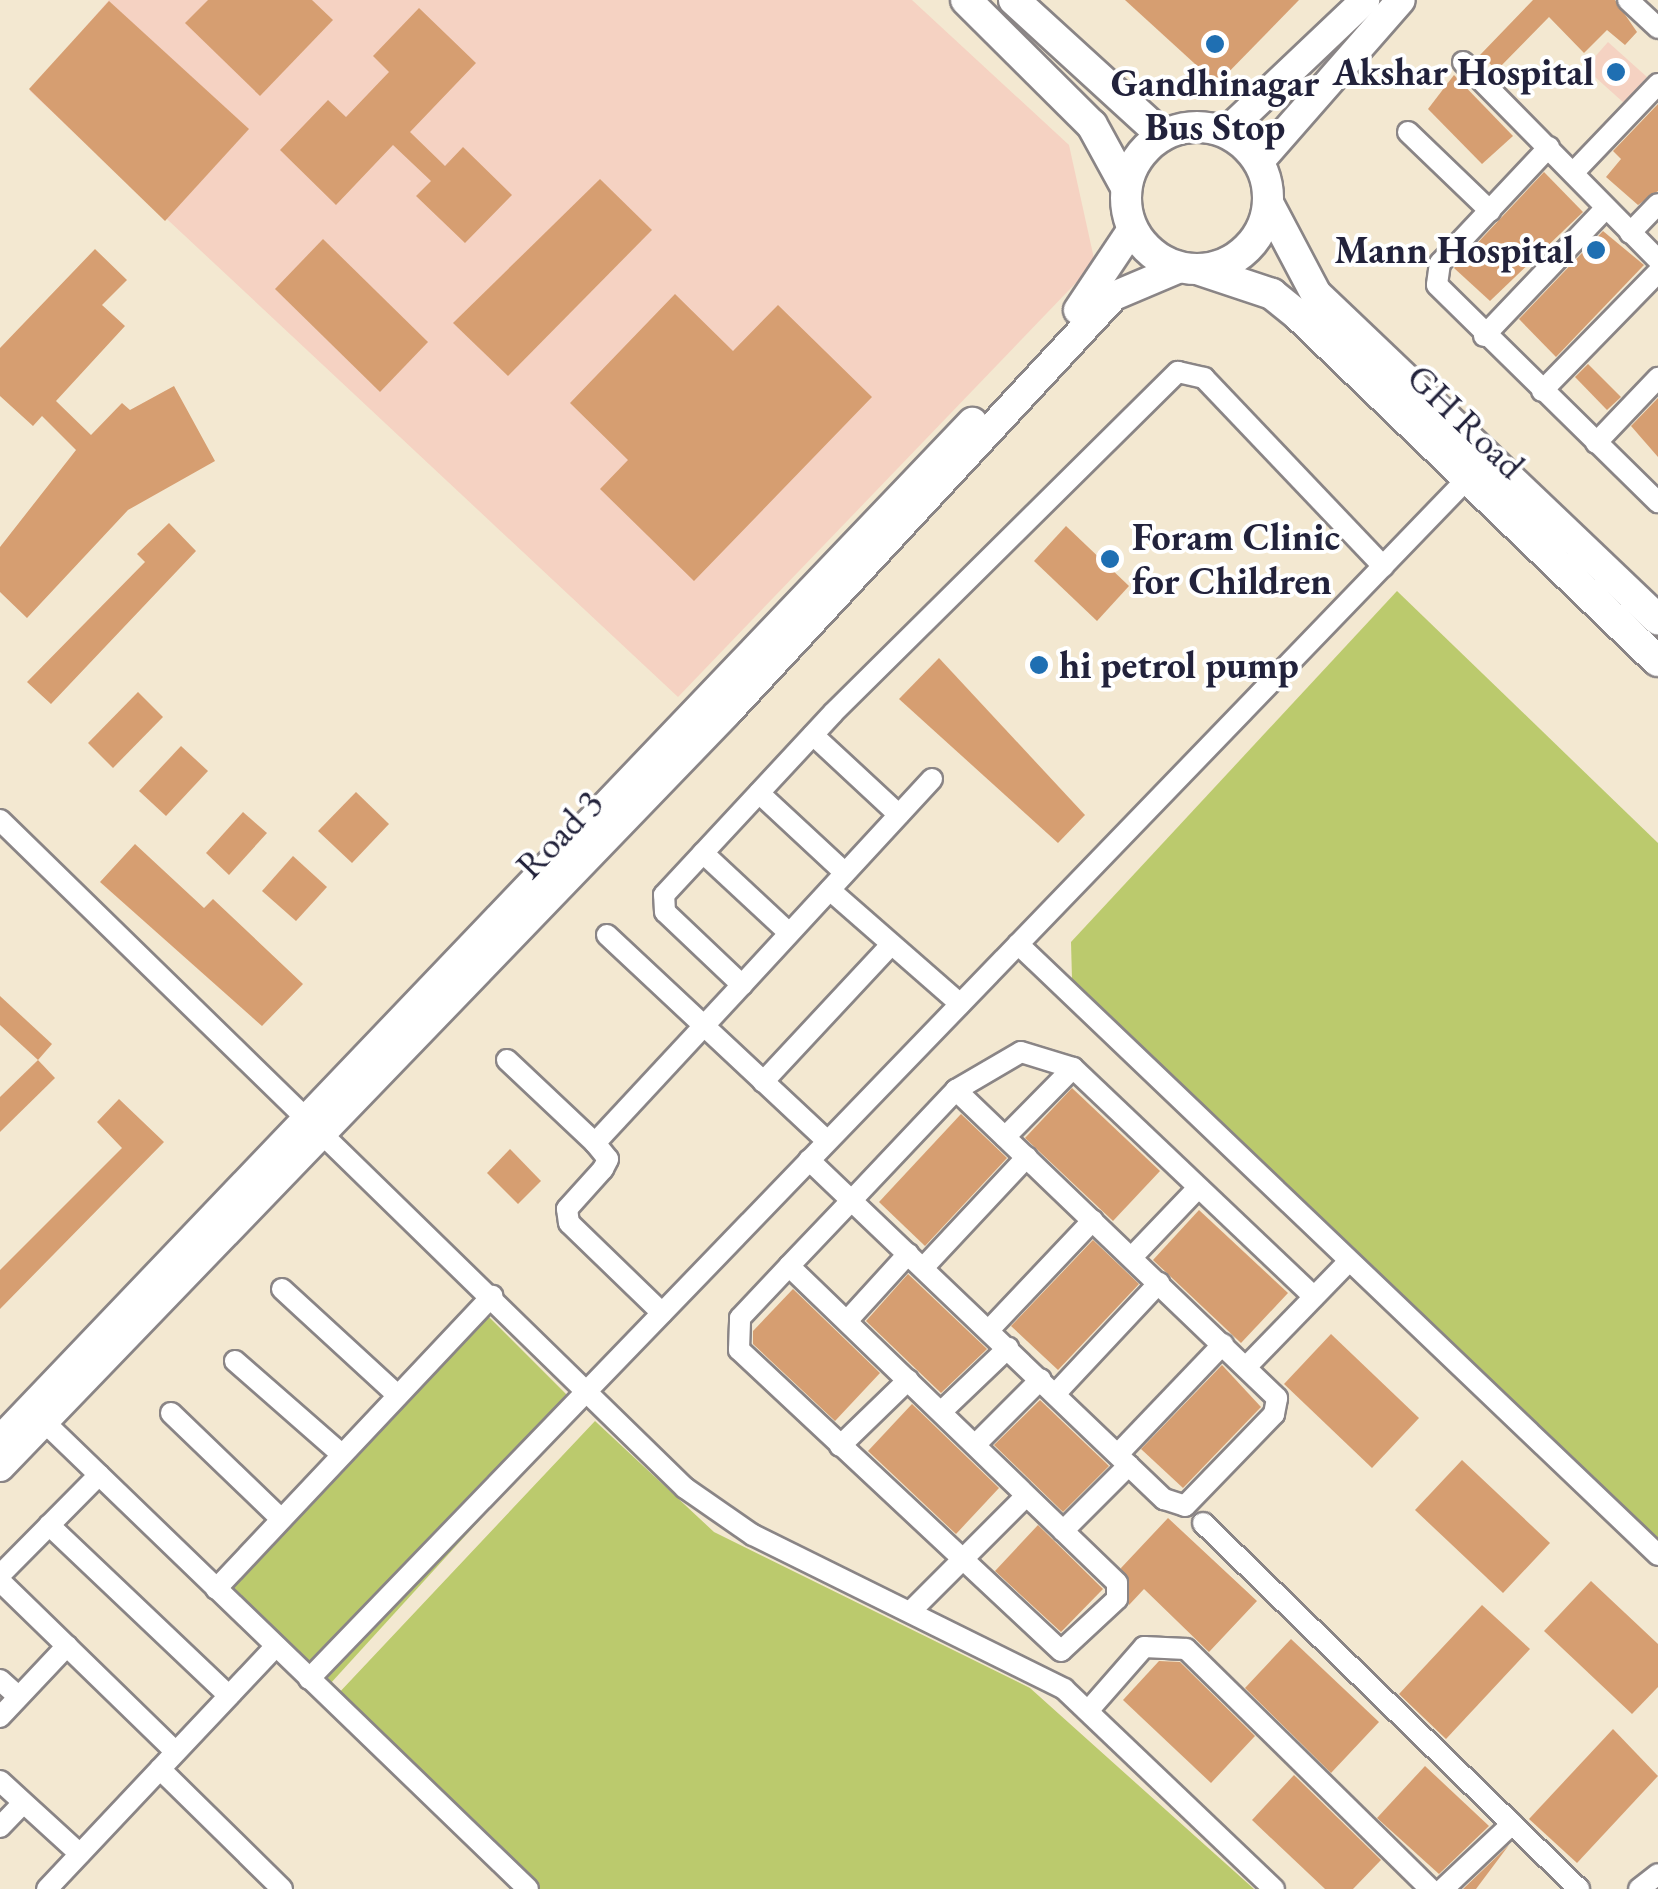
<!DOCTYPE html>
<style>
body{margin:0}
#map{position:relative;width:1658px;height:1889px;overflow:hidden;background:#f3e8d1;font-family:"EB Garamond",serif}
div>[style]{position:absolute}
.built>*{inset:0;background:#f5d2c2}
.green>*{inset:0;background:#bbca6d}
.building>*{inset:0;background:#d69e71}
.roads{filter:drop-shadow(2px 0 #8a8586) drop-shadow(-2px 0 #8a8586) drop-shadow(0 2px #8a8586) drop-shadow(0 -2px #8a8586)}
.minor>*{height:20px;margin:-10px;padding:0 10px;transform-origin:10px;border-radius:10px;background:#fff}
.tertiary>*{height:28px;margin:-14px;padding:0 14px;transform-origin:14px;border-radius:14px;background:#fff}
.secondary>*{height:30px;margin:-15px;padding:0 15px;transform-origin:15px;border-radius:15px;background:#fff}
.secondary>.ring{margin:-15px;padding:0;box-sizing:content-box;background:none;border:30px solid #fff;border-radius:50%}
.dots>*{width:28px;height:28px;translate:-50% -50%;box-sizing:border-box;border:5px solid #fff;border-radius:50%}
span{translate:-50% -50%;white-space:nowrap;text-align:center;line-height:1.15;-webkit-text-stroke:8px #fff;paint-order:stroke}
.poi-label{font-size:38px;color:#22223b;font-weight:700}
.right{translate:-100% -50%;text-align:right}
.left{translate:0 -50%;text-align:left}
.street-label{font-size:38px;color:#22223b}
</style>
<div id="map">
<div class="built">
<i style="clip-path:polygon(109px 0,912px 0,1069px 145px,1095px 263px,678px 697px,30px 91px)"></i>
<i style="clip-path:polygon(1608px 42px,1647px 77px,1624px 103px,1585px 68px)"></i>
</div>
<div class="green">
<i style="clip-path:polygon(1397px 591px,1658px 843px,1658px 1542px,1072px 979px,1071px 942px)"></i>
<i style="clip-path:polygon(485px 1313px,581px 1409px,330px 1684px,227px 1590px)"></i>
<i style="clip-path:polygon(595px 1421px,714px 1532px,1030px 1688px,1254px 1889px,537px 1889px,336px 1696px)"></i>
</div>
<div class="building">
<i style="clip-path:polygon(208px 0,312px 0,333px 20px,260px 96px,185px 23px)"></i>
<i style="clip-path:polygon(1125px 0,1299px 0,1217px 84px)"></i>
<i style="clip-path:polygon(1533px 0,1615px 0,1637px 32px,1625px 45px,1607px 30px,1584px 53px,1549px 17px,1497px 70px,1480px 55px)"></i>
<i style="clip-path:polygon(109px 1px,249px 129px,165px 221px,29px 89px)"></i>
<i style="clip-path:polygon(419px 8px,476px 63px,410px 132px,445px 166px,463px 147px,512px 195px,465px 243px,416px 196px,431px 181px,393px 145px,336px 205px,280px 150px,328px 100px,346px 117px,389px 72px,373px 56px)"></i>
<i style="clip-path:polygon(1454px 75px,1513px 136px,1482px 164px,1428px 109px)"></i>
<i style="clip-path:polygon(1658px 104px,1658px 191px,1638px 205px,1606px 177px,1621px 159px,1613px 151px)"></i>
<i style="clip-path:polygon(1544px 172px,1583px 212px,1490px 301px,1454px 268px)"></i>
<i style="clip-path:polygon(600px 179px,652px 230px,508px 376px,453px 323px)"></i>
<i style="clip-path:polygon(1603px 231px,1644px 265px,1556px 357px,1519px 319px)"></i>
<i style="clip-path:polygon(323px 239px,428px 342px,380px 392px,275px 289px)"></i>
<i style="clip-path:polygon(95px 249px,127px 280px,102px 305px,125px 326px,56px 401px,91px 435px,122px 403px,130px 410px,174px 386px,215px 461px,128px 510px,27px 618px,0 592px,0 547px,76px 450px,42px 416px,33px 426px,0 396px,0 348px)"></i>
<i style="clip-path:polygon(675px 294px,733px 351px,778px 305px,872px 397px,694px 581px,600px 489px,628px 460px,570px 403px)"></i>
<i style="clip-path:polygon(1588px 364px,1621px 397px,1607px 410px,1575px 377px)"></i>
<i style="clip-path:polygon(1658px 398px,1658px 457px,1631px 426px)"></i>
<i style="clip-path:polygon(169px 523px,196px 551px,51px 704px,27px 682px,145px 562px,137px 554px)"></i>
<i style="clip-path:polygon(1066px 526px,1129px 586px,1097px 621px,1034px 561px)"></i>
<i style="clip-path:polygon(939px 658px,1085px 815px,1058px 843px,899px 699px)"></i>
<i style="clip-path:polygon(138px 692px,163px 717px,113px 768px,88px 743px)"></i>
<i style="clip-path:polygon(181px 746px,208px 771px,166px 816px,139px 791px)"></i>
<i style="clip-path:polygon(356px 792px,389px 824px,352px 863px,318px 831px)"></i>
<i style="clip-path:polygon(243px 812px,267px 833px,229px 875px,206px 853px)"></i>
<i style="clip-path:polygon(135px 844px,204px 908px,213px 899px,303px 984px,262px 1026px,100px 882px)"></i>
<i style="clip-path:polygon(293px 856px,327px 887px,296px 921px,262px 891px)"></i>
<i style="clip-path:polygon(0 996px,52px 1044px,38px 1060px,0 1025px)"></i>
<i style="clip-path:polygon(38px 1060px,55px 1078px,0 1132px,0 1097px)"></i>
<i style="clip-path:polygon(1072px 1088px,1160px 1171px,1113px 1221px,1025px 1138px)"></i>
<i style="clip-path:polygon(119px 1099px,164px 1142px,0 1309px,0 1270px,122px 1148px,97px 1122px)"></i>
<i style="clip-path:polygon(961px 1114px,1007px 1158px,925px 1246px,879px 1202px)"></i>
<i style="clip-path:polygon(510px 1149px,541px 1181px,518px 1204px,487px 1173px)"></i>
<i style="clip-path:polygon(1199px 1210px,1288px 1293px,1241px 1343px,1153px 1260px)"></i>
<i style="clip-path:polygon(1093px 1240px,1139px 1284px,1058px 1370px,1011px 1326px)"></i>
<i style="clip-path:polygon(908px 1274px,987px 1349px,941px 1393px,866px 1321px)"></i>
<i style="clip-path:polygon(793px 1289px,880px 1373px,835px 1421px,753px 1344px,753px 1331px)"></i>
<i style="clip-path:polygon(1331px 1334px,1419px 1418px,1372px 1468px,1284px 1384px)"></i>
<i style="clip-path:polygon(1222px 1365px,1261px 1407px,1183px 1488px,1141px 1449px)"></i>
<i style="clip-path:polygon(1040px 1400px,1109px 1466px,1063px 1512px,994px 1445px)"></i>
<i style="clip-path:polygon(912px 1404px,999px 1488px,956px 1534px,868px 1451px)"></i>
<i style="clip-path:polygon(1462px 1460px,1550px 1543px,1503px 1593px,1415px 1510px)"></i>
<i style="clip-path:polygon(1168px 1518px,1257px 1601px,1209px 1652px,1144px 1589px,1129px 1605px,1121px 1568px)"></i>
<i style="clip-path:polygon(1038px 1525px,1103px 1589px,1061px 1632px,995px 1571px)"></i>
<i style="clip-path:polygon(1591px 1581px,1658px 1644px,1658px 1687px,1632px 1714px,1544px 1631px)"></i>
<i style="clip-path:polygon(1482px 1605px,1530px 1649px,1446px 1739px,1399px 1694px)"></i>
<i style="clip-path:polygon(1291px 1639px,1379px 1722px,1331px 1773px,1245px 1688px)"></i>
<i style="clip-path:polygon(1159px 1661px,1180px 1662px,1255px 1736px,1211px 1783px,1123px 1700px)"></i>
<i style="clip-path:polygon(1613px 1729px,1658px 1776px,1577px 1863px,1529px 1819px)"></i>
<i style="clip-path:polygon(1425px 1766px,1489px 1826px,1439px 1874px,1377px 1818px)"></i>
<i style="clip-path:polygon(1294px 1775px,1381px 1860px,1353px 1889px,1325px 1889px,1252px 1820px)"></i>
<i style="clip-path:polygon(1509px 1845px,1476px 1889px,1463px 1889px)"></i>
</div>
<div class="roads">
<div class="minor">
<i style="left:1628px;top:0;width:41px;rotate:43deg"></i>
<i style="left:1463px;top:62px;width:278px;rotate:45.4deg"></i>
<i style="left:1408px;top:132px;width:114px;rotate:43.9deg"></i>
<i style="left:1549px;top:147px;width:159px;rotate:133.2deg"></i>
<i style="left:1440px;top:263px;width:22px;rotate:98deg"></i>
<i style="left:1437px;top:285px;width:310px;rotate:44.5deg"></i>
<i style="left:1573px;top:173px;width:123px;rotate:-46.3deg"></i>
<i style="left:1630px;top:233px;width:40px;rotate:-46deg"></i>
<i style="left:1484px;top:336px;width:175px;rotate:-46.4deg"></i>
<i style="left:1542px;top:391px;width:166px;rotate:-45.7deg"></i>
<i style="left:1596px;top:443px;width:90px;rotate:-46.4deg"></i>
<i style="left:813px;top:735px;width:117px;rotate:42.9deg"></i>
<i style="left:932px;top:779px;width:280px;rotate:132.7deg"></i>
<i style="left:742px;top:985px;width:106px;rotate:-136.5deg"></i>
<i style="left:665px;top:912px;width:17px;rotate:-93deg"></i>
<i style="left:664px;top:895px;width:248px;rotate:-47.1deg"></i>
<i style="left:833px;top:713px;width:485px;rotate:-44.7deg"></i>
<i style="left:1178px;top:372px;width:27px;rotate:13deg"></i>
<i style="left:1204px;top:378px;width:260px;rotate:46.4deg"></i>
<i style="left:759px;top:793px;width:117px;rotate:42.9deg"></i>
<i style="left:0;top:820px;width:957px;rotate:44.28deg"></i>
<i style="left:685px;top:1488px;width:83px;rotate:34.7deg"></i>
<i style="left:753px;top:1535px;width:347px;rotate:26.3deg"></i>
<i style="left:1064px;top:1689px;width:290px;rotate:43.6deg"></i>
<i style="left:703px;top:853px;width:117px;rotate:42.9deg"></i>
<i style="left:830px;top:890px;width:173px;rotate:41.2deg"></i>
<i style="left:607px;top:935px;width:301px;rotate:43.1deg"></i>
<i style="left:1018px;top:944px;width:885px;rotate:43.67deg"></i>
<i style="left:507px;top:1060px;width:121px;rotate:43.3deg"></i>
<i style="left:763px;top:1082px;width:186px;rotate:-47deg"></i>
<i style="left:1005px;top:1137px;width:97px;rotate:-45.4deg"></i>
<i style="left:809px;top:1160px;width:491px;rotate:43.7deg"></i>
<i style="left:1164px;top:1499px;width:22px;rotate:18deg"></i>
<i style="left:1185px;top:1506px;width:128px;rotate:-45.9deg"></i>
<i style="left:1274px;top:1414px;width:16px;rotate:-79deg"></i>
<i style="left:1277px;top:1398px;width:445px;rotate:-136.2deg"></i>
<i style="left:1132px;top:1257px;width:95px;rotate:-46.3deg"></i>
<i style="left:789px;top:1266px;width:456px;rotate:44deg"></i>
<i style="left:1117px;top:1583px;width:16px;rotate:90deg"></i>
<i style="left:1117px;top:1599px;width:76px;rotate:137.1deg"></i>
<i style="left:1061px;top:1651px;width:441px;rotate:-136.9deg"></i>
<i style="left:739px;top:1350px;width:32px;rotate:-88deg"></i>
<i style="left:740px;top:1318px;width:71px;rotate:-46.7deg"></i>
<i style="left:789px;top:1266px;width:90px;rotate:-46.4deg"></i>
<i style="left:851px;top:1201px;width:153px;rotate:-46.6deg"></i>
<i style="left:956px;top:1090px;width:75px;rotate:-30.3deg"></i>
<i style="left:1021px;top:1052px;width:54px;rotate:17.1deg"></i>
<i style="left:1073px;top:1068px;width:332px;rotate:43.5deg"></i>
<i style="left:923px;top:1268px;width:152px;rotate:-46.9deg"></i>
<i style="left:282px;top:1289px;width:155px;rotate:42.6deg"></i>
<i style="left:662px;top:1313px;width:129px;rotate:-135.9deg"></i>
<i style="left:569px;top:1223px;width:14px;rotate:-98deg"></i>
<i style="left:567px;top:1209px;width:54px;rotate:-48deg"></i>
<i style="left:603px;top:1169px;width:11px;rotate:-63deg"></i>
<i style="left:608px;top:1159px;width:21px;rotate:-129deg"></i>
<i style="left:595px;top:1143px;width:216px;rotate:-47.1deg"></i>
<i style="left:847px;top:1321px;width:91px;rotate:-47.7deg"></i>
<i style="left:989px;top:1330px;width:151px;rotate:-46.6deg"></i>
<i style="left:235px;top:1361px;width:138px;rotate:41.2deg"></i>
<i style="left:1246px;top:1367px;width:145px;rotate:-45.8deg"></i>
<i style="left:1056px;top:1393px;width:151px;rotate:-46.9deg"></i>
<i style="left:941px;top:1412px;width:93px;rotate:-43.7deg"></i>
<i style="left:35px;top:1413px;width:685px;rotate:43.99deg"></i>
<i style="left:171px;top:1413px;width:151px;rotate:43.9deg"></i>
<i style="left:975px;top:1445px;width:93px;rotate:-45deg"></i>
<i style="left:840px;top:1446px;width:95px;rotate:-44.1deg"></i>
<i style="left:1118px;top:1454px;width:152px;rotate:-46.3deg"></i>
<i style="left:1203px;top:1523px;width:525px;rotate:44.23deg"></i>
<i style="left:49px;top:1525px;width:248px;rotate:43.5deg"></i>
<i style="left:1063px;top:1531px;width:93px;rotate:-45deg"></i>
<i style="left:0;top:1575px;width:141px;rotate:-45.3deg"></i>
<i style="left:0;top:1581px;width:245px;rotate:44.2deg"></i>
<i style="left:216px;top:1589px;width:403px;rotate:-46.7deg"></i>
<i style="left:912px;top:1610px;width:161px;rotate:-45deg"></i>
<i style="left:309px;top:1679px;width:1669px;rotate:-46.02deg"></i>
<i style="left:0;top:1680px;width:25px;rotate:42deg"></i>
<i style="left:1088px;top:1711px;width:85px;rotate:-48.8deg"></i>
<i style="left:1144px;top:1647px;width:42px;rotate:2.7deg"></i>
<i style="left:1186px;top:1649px;width:342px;rotate:44.5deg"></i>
<i style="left:0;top:1717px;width:98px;rotate:-46.7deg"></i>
<i style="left:160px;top:1769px;width:171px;rotate:44.5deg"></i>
<i style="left:0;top:1781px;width:108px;rotate:42.4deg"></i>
<i style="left:0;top:1827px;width:33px;rotate:-46deg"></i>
<i style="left:47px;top:1889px;width:332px;rotate:-46.7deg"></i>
<i style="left:1443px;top:1889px;width:95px;rotate:-43.3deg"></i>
<i style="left:1639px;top:1889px;width:24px;rotate:-38deg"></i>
</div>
<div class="tertiary">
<i style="left:1226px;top:132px;width:192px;rotate:-43.5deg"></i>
<i style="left:1259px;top:162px;width:215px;rotate:-48.8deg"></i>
<i style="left:1078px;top:310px;width:97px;rotate:-56.3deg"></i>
<i style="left:0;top:1440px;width:1408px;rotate:-46.32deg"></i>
<i style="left:0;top:1467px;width:1046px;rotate:-46.05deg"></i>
<i style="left:726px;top:714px;width:570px;rotate:-47.13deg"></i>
<i style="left:1114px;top:296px;width:72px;rotate:-23deg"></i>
</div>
<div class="secondary">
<i style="left:966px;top:0;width:177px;rotate:44.8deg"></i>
<i style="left:1092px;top:125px;width:71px;rotate:61.3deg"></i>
<i style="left:1014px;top:0;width:200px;rotate:42.4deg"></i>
<i class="ring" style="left:1126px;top:127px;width:112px;height:112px"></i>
<i style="left:1269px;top:205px;width:101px;rotate:62.2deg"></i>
<i style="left:1316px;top:294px;width:472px;rotate:43.6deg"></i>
<i style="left:1200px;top:270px;width:76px;rotate:18.4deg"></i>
<i style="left:1272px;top:294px;width:33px;rotate:39deg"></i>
<i style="left:1298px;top:315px;width:499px;rotate:43.9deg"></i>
</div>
</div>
<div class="dots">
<i style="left:1215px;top:44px;background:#1f6fb2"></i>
<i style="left:1616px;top:72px;background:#1f6fb2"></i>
<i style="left:1596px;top:250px;background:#1f6fb2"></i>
<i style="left:1110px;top:559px;background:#1f6fb2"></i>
<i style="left:1039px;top:665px;background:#1f6fb2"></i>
</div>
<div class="poi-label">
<span class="right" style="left:1594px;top:72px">Akshar Hospital</span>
<span style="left:1215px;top:105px">Gandhinagar<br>Bus Stop</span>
<span class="right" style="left:1574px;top:250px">Mann Hospital</span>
<span class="left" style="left:1132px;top:559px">Foram Clinic<br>for Children</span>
<span class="left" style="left:1059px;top:665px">hi petrol pump</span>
</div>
<div class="street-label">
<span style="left:1466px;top:421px;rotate:44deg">GH Road</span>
<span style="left:559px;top:834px;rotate:-46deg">Road 3</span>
</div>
</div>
